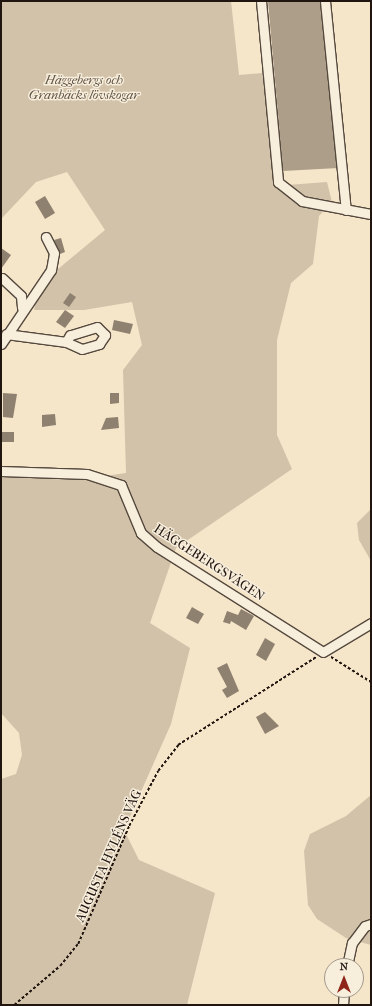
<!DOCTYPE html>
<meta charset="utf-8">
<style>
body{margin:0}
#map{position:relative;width:372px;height:1006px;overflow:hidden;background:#f5e5c9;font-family:"IM FELL French Canon",serif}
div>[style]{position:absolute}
.green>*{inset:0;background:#d1c2a9}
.water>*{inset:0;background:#ad9e8a}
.building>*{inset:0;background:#8f8170}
.path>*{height:1.5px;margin-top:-0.75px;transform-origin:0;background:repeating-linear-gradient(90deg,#20150f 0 3px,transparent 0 5px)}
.roads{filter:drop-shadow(1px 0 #55493e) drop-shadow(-1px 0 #55493e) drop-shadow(0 1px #55493e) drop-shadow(0 -1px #55493e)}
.minor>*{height:9px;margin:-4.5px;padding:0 4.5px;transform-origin:4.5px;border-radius:4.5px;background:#f8eedc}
span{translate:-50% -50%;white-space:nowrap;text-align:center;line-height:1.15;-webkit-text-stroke:3px #f8eedc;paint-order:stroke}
.park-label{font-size:13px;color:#5e5245;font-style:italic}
.street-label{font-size:13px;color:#20150f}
.frame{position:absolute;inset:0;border:2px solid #20150f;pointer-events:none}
.north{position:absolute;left:324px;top:958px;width:40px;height:40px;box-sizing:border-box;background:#f8eedc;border:1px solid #a2978a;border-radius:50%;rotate:0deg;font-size:11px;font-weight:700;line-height:16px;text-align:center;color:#20150f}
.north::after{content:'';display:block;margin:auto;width:14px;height:18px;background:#8f2418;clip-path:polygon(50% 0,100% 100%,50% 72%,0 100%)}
</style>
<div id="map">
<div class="green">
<i style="clip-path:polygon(1px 1px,231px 1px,239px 75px,263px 73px,274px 186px,327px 182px,332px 202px,319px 216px,313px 264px,291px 283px,277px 340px,277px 435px,292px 469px,176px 548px,150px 623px,190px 648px,171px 724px,124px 830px,139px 860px,215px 893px,187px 1005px,1px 1005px,1px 779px,16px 774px,22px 755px,19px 733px,1px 713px,1px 477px,78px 480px,126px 473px,123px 370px,142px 345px,132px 302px,84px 310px,34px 310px,40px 284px,105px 230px,67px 172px,36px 182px,1px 219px)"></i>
<i style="clip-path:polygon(371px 509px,371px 561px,359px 540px,357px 523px)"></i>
<i style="clip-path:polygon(371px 795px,371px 945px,346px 938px,317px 919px,308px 905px,304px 851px,310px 834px,346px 816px)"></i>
</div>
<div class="water">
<i style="clip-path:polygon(268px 1px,321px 1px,338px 168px,283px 171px)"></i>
</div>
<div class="building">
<i style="clip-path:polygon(45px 196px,55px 213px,45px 219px,35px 202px)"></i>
<i style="clip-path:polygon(61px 238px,65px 252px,60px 254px,54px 240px)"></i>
<i style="clip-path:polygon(1px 248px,11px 255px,1px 269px)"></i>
<i style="clip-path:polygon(70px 293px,76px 297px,69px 307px,63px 303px)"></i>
<i style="clip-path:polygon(65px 310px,74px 316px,65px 328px,56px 322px)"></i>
<i style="clip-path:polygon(114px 320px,133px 324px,130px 334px,112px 330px)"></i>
<i style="clip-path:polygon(3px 393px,17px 394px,13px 418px,3px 417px)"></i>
<i style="clip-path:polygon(110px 393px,119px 393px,119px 403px,110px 404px)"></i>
<i style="clip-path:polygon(55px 414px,56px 425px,42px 427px,42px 415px)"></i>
<i style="clip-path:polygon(118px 417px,119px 428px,101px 430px,106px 418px)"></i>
<i style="clip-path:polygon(1px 432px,14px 432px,14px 442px,1px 442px)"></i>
<i style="clip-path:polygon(192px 607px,204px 614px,198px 624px,186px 618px)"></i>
<i style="clip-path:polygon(241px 609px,254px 616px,246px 630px,231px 621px,230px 624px,223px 622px,227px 611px,238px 615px)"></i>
<i style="clip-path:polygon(265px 638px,275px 644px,266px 661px,256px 655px)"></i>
<i style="clip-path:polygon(227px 663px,239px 691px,227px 698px,222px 690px,227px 687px,217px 668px)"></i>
<i style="clip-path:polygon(265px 712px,279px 726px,265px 734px,256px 717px)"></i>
</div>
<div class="path">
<i style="left:331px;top:657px;width:47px;rotate:32deg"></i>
<i style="left:14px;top:1005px;width:60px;rotate:-40.3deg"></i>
<i style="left:60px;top:966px;width:28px;rotate:-51deg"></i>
<i style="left:78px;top:944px;width:129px;rotate:-66.6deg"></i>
<i style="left:129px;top:826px;width:62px;rotate:-62.2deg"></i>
<i style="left:158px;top:771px;width:33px;rotate:-52deg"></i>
<i style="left:178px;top:745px;width:164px;rotate:-32.5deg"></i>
</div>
<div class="roads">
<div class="minor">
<i style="left:261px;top:1px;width:182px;rotate:84.6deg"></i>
<i style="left:278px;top:182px;width:31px;rotate:38deg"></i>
<i style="left:302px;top:201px;width:70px;rotate:10.7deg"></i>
<i style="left:325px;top:1px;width:210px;rotate:84.3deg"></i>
<i style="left:2px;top:278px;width:26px;rotate:43deg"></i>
<i style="left:21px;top:296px;width:12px;rotate:85deg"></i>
<i style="left:6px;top:334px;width:61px;rotate:7.6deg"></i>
<i style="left:66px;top:342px;width:17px;rotate:24deg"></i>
<i style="left:82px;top:349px;width:18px;rotate:-16deg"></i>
<i style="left:99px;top:344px;width:11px;rotate:-56deg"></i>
<i style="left:105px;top:335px;width:11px;rotate:-135deg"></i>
<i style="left:97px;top:327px;width:28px;rotate:163deg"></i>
<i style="left:70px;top:335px;width:8px;rotate:120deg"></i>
<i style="left:1px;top:344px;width:89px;rotate:-56deg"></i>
<i style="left:51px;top:270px;width:17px;rotate:-80deg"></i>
<i style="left:54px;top:253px;width:18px;rotate:-117deg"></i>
<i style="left:1px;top:471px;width:86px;rotate:2deg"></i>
<i style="left:87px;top:474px;width:36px;rotate:18deg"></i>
<i style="left:121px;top:485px;width:52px;rotate:67.4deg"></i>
<i style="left:141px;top:533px;width:21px;rotate:41deg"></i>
<i style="left:157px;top:547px;width:196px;rotate:32.3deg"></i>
<i style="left:323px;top:652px;width:56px;rotate:-31.1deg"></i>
<i style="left:347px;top:966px;width:24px;rotate:-78deg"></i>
<i style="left:352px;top:943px;width:21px;rotate:-53deg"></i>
<i style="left:365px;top:926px;width:6px;rotate:-18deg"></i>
<i style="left:343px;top:1005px;width:15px;rotate:-86deg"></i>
</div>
</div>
<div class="park-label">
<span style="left:84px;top:88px">Häggebergs och<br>Granbäcks lövskogar</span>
</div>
<div class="street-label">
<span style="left:209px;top:563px;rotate:33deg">HÄGGEBERGSVÄGEN</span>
<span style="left:109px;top:856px;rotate:-66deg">AUGUSTA HYLÉNS VÄG</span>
</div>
<div class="frame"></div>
<div class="north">N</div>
</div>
